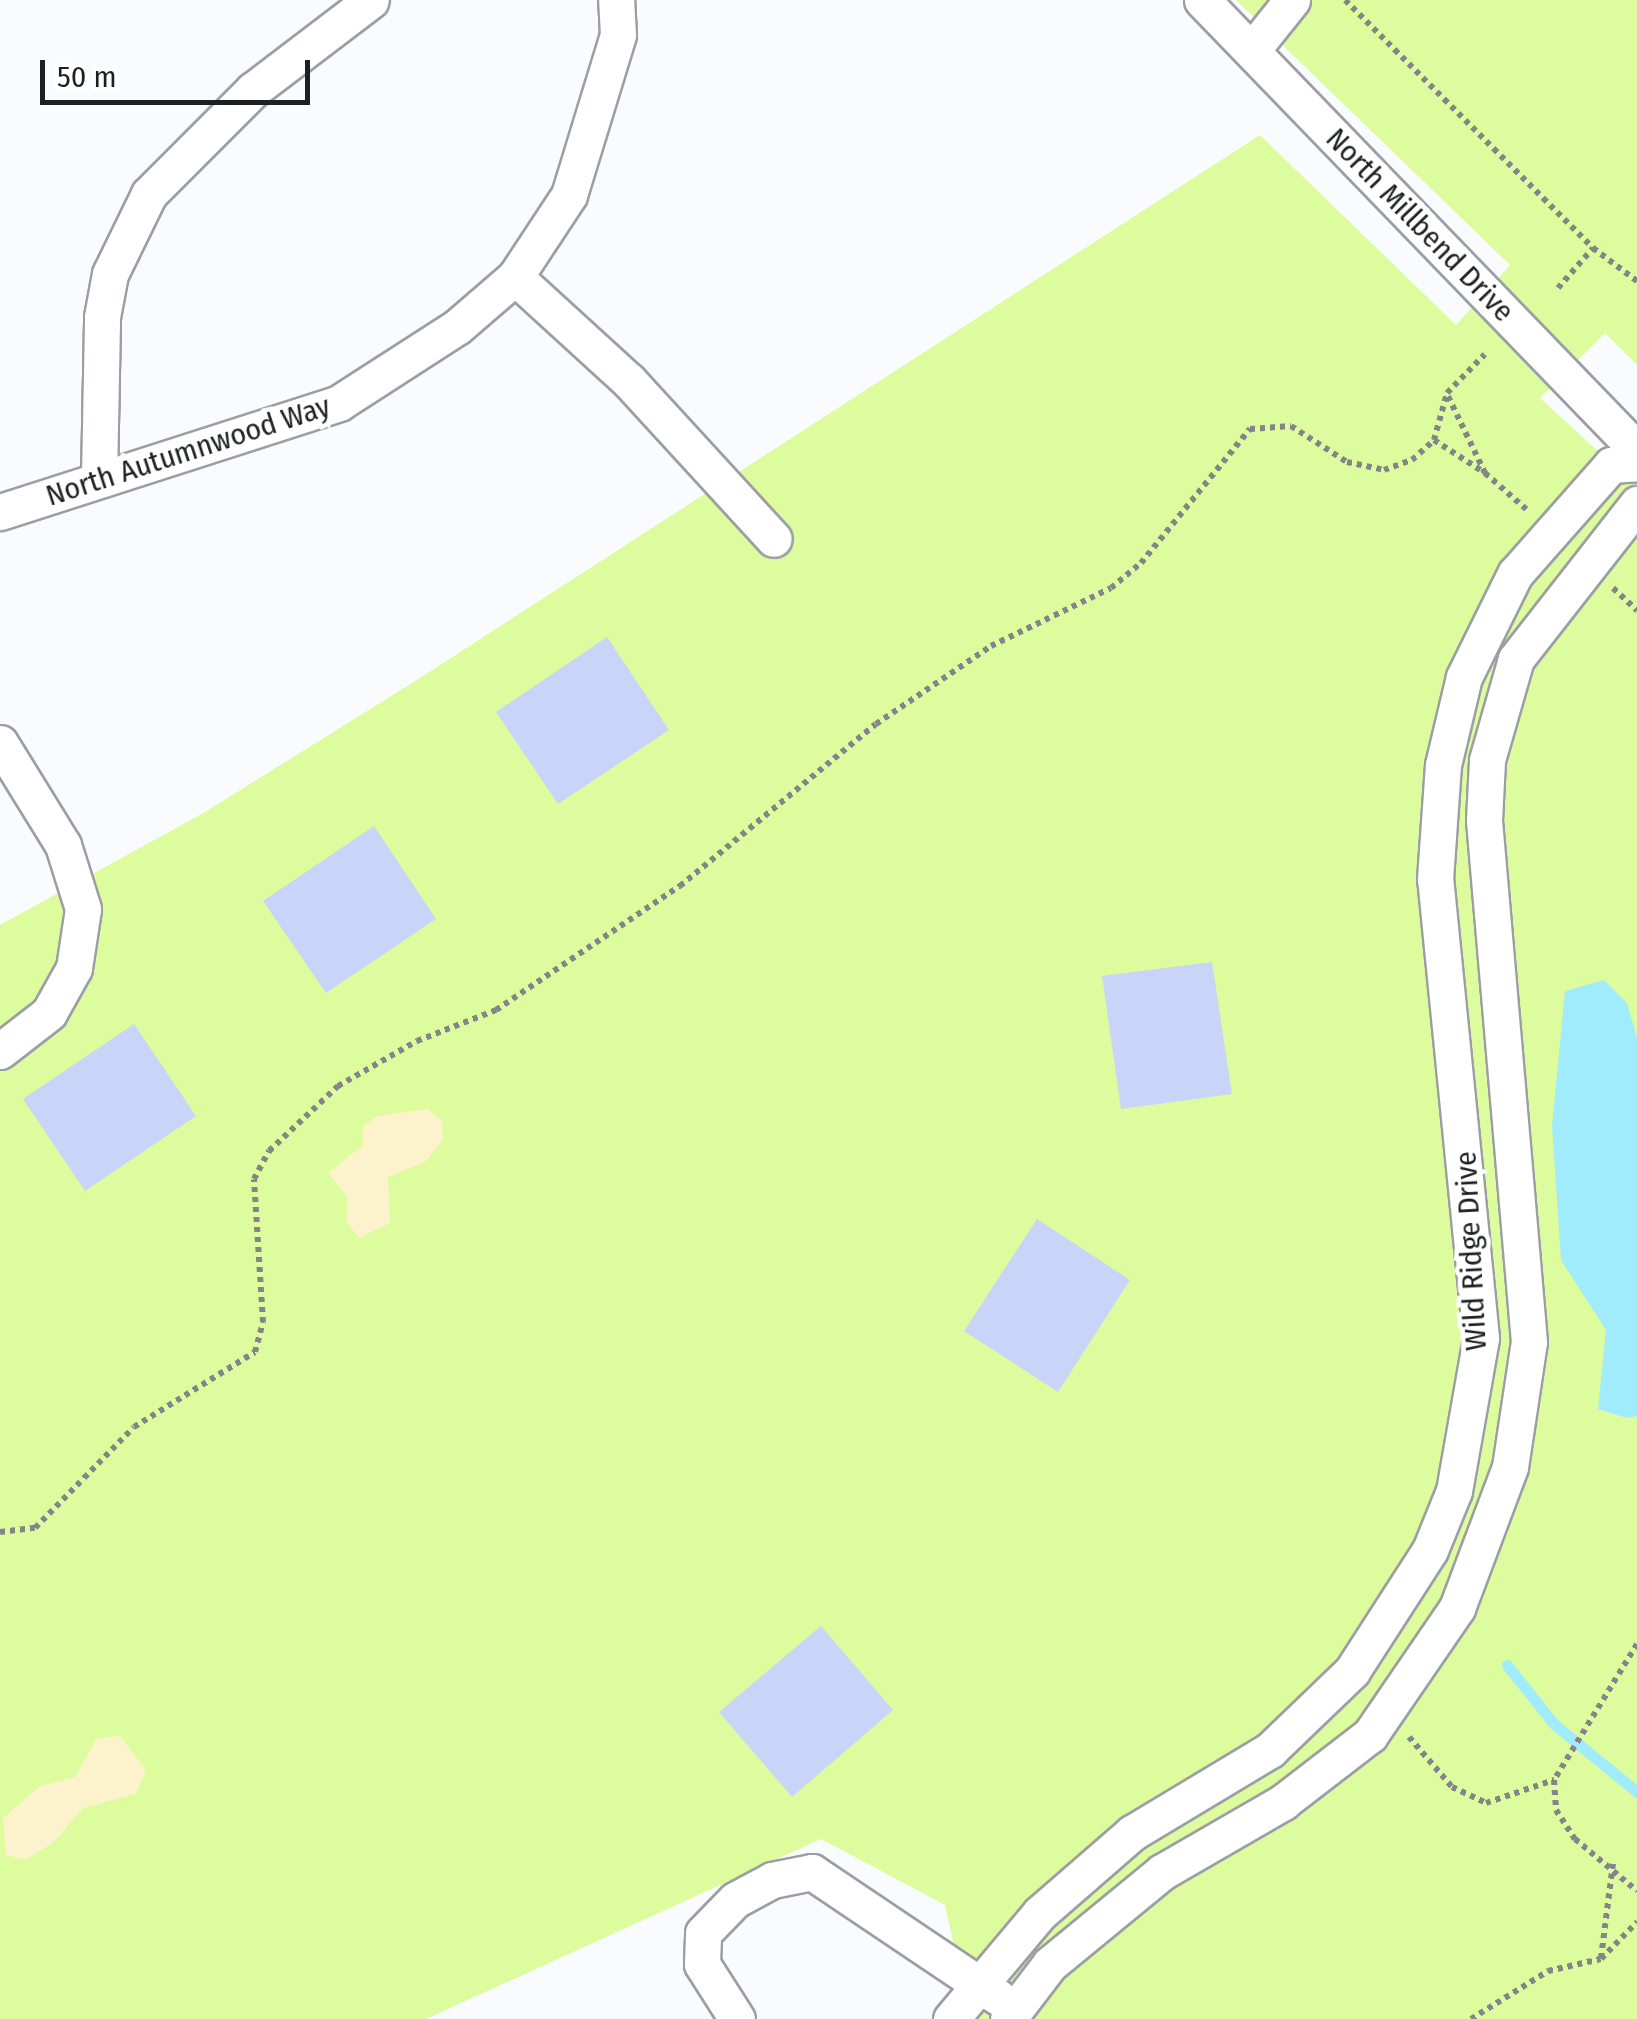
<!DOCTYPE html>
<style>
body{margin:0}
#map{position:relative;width:1637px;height:2019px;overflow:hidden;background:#fafbfe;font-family:"Fira Sans Condensed",sans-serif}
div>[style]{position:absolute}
.green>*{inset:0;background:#ddfc9d}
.sand>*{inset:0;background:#fcf2cc}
.water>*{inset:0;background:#a0ebfc}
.stream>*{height:11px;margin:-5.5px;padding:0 5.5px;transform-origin:5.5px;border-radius:5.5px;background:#a0ebfc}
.building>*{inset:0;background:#c8d5f8}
.path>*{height:6px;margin-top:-3px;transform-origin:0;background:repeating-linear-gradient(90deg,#848588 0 5px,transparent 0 10px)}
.roads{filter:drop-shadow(2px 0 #9c9ea5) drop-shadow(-2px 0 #9c9ea5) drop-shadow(0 2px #9c9ea5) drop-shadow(0 -2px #9c9ea5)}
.minor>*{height:35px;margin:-17.5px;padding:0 17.5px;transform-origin:17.5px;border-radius:17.5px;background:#fff}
span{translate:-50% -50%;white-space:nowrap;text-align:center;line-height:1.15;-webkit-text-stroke:9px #fff;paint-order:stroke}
.street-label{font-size:30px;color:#1e1f22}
.scale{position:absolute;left:40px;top:60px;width:270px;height:45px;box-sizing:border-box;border:5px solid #1e1f22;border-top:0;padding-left:12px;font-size:30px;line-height:35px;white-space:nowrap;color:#1e1f22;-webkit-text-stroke:8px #fff;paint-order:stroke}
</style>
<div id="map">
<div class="green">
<i style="clip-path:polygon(1236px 0,1637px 0,1637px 365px,1605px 333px,1540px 398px,1637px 487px,1637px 2019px,970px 2019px,945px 1905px,821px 1839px,426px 2019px,0 2019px,0 925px,205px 812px,420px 678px,1260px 135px,1456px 325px,1510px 265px)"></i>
</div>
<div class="sand">
<i style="clip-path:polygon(428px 1109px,442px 1121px,443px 1140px,425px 1162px,388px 1177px,390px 1223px,359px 1238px,347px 1223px,347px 1196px,328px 1173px,363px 1145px,363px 1126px,377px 1116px)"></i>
<i style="clip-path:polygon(120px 1736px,146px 1770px,136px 1794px,83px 1808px,53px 1843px,25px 1860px,6px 1855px,3px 1818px,40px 1786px,75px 1777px,97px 1738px)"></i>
</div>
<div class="water">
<i style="clip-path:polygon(1604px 980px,1627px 1003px,1637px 1038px,1637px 1416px,1627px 1418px,1598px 1409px,1606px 1330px,1561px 1260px,1552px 1126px,1565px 991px)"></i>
</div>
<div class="stream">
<i style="left:1507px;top:1665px;width:75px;rotate:51.5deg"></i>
<i style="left:1554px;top:1724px;width:107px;rotate:39.3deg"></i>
</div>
<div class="building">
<i style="clip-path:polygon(607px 637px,669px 730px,558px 804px,496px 712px)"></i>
<i style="clip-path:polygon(374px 826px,436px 919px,326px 993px,263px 901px)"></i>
<i style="clip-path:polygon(1212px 962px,1232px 1094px,1121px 1109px,1102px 976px)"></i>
<i style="clip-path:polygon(134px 1024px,196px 1116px,85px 1191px,23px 1099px)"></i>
<i style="clip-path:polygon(1037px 1219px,1130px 1280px,1058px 1392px,964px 1331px)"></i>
<i style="clip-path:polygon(821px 1626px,893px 1710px,792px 1797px,719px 1712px)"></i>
</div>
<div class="path">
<i style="left:1345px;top:0;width:351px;rotate:45deg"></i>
<i style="left:1558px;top:288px;width:53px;rotate:-48.8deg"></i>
<i style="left:1593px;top:248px;width:55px;rotate:36.9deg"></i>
<i style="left:1434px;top:440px;width:61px;rotate:32.9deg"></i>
<i style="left:1485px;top:473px;width:88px;rotate:-115.7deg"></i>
<i style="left:1485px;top:473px;width:55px;rotate:41.3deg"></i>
<i style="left:1613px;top:588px;width:33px;rotate:43deg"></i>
<i style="left:0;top:1532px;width:35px;rotate:-7deg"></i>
<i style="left:35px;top:1528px;width:141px;rotate:-45.6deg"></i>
<i style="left:134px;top:1427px;width:142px;rotate:-31.8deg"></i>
<i style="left:255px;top:1352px;width:31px;rotate:-75deg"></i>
<i style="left:263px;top:1322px;width:143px;rotate:-93.6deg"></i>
<i style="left:254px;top:1179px;width:32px;rotate:-62deg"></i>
<i style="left:269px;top:1151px;width:95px;rotate:-43.3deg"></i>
<i style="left:338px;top:1086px;width:91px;rotate:-29.7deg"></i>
<i style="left:417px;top:1041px;width:85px;rotate:-21.4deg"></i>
<i style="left:496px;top:1010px;width:222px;rotate:-34deg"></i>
<i style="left:680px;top:886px;width:254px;rotate:-39.6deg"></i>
<i style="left:876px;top:724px;width:139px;rotate:-34.1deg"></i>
<i style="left:991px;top:646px;width:133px;rotate:-25.8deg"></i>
<i style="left:1111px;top:588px;width:39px;rotate:-40deg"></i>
<i style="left:1141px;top:563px;width:173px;rotate:-50.9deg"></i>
<i style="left:1250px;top:429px;width:41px;rotate:-4.2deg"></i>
<i style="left:1291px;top:426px;width:67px;rotate:32.7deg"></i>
<i style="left:1347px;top:462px;width:38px;rotate:12deg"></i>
<i style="left:1384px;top:470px;width:30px;rotate:-20deg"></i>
<i style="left:1412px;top:460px;width:30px;rotate:-42deg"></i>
<i style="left:1434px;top:440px;width:49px;rotate:-74.5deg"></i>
<i style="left:1447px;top:393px;width:54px;rotate:-45.7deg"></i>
<i style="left:1637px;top:1644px;width:159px;rotate:121.4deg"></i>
<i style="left:1554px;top:1780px;width:30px;rotate:86deg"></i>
<i style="left:1556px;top:1810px;width:35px;rotate:57deg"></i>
<i style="left:1575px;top:1839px;width:81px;rotate:40deg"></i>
<i style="left:1409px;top:1737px;width:66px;rotate:49.3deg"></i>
<i style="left:1452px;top:1787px;width:38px;rotate:25deg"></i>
<i style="left:1486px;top:1803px;width:72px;rotate:-18.7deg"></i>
<i style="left:1601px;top:1958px;width:96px;rotate:-82.8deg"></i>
<i style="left:1471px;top:2019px;width:91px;rotate:-31.9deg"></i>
<i style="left:1548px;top:1971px;width:54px;rotate:-12.8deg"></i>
<i style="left:1601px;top:1959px;width:52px;rotate:-45.8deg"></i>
</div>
<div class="roads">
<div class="minor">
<i style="left:1202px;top:0;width:626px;rotate:45.97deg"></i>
<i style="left:1252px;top:50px;width:64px;rotate:-51.3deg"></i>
<i style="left:515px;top:277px;width:154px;rotate:42.4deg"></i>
<i style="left:629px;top:381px;width:214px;rotate:47.5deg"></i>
<i style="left:99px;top:478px;width:161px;rotate:-88.9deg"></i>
<i style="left:102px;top:317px;width:44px;rotate:-79.5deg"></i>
<i style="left:110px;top:274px;width:89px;rotate:-64deg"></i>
<i style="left:149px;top:194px;width:147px;rotate:-45deg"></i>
<i style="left:253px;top:90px;width:148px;rotate:-37.3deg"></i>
<i style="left:0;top:512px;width:356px;rotate:-17.8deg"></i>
<i style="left:339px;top:403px;width:140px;rotate:-32.8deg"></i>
<i style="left:457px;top:327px;width:77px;rotate:-40.8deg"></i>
<i style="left:515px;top:277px;width:98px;rotate:-56.6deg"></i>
<i style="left:569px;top:195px;width:167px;rotate:-73deg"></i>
<i style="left:618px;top:35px;width:35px;rotate:-93deg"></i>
<i style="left:0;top:743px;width:120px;rotate:58.3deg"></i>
<i style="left:63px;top:845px;width:67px;rotate:72.6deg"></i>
<i style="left:83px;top:909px;width:60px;rotate:98.7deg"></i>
<i style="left:74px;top:968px;width:51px;rotate:119.1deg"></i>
<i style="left:49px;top:1013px;width:62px;rotate:142.2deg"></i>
<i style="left:737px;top:2019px;width:65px;rotate:-122.5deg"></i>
<i style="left:702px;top:1964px;width:31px;rotate:-88deg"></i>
<i style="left:703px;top:1933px;width:46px;rotate:-45.9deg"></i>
<i style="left:735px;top:1900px;width:42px;rotate:-28.4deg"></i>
<i style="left:772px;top:1880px;width:41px;rotate:-11.3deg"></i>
<i style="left:812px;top:1872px;width:224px;rotate:33.9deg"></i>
<i style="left:951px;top:2019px;width:138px;rotate:-50deg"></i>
<i style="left:1040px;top:1913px;width:122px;rotate:-41deg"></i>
<i style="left:1132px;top:1833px;width:161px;rotate:-31deg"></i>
<i style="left:1270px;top:1750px;width:114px;rotate:-43.9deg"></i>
<i style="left:1352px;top:1671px;width:144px;rotate:-57.2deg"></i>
<i style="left:1430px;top:1550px;width:64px;rotate:-67.9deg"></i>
<i style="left:1454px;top:1491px;width:155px;rotate:-80deg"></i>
<i style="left:1481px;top:1338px;width:461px;rotate:-95.7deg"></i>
<i style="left:1435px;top:879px;width:114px;rotate:-86deg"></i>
<i style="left:1443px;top:765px;width:90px;rotate:-76.6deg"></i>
<i style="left:1464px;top:677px;width:115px;rotate:-63.7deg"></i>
<i style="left:1515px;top:574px;width:145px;rotate:-48.6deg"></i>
<i style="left:1611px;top:465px;width:26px;rotate:-4deg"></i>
<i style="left:1008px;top:2019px;width:69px;rotate:-52.6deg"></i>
<i style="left:1050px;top:1964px;width:145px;rotate:-39.4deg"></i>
<i style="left:1162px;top:1872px;width:140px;rotate:-30deg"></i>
<i style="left:1283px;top:1802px;width:110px;rotate:-37.6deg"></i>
<i style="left:1370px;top:1735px;width:154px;rotate:-55.6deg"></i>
<i style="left:1457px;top:1608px;width:151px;rotate:-69.4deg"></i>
<i style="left:1510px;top:1467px;width:126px;rotate:-81.4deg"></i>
<i style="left:1529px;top:1342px;width:524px;rotate:-94.93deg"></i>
<i style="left:1484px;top:820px;width:60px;rotate:-87.1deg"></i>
<i style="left:1487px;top:760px;width:105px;rotate:-74deg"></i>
<i style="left:1516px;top:659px;width:197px;rotate:-52deg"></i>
</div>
</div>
<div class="street-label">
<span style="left:1420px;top:225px;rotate:46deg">North Millbend Drive</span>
<span style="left:188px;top:451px;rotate:-18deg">North Autumnwood Way</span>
<span style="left:1471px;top:1251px;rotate:-93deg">Wild Ridge Drive</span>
</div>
<div class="scale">50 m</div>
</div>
